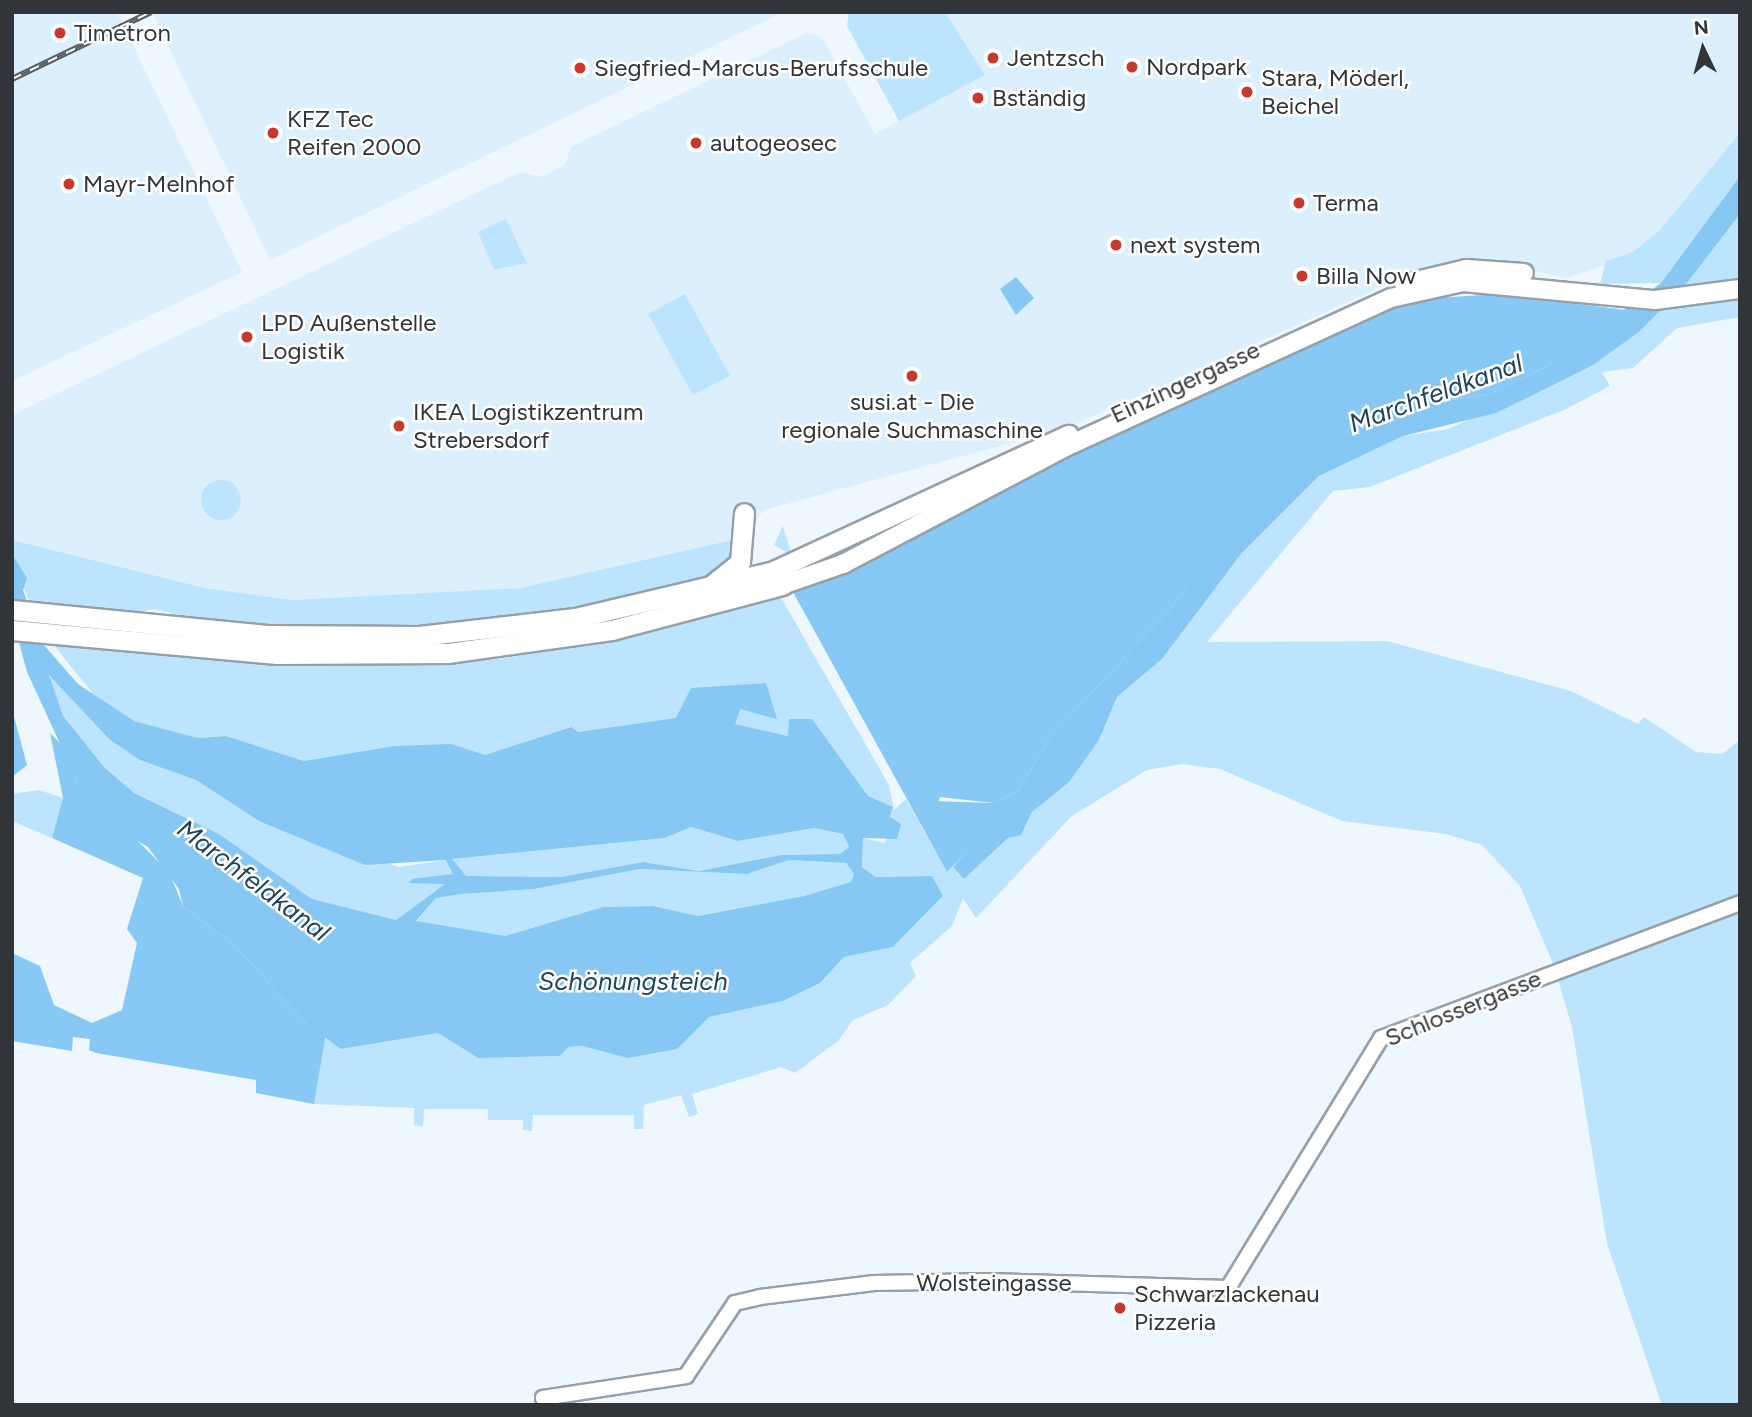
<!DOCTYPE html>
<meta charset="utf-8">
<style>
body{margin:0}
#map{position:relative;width:1752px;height:1417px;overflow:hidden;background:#eef7fe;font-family:Figtree,sans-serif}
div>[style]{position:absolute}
.built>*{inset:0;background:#dceffd}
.green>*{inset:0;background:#bde4ff}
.round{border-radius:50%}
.forest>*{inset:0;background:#87c8f4}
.water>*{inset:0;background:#86c7f3}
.roads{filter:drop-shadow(2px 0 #95a0a8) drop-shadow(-2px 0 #95a0a8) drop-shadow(0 2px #95a0a8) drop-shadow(0 -2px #95a0a8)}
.minor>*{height:14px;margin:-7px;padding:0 7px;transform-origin:7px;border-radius:7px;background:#fff}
.major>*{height:18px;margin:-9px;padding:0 9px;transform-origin:9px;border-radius:9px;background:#fff}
.highway>*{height:19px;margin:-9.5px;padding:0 9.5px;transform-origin:9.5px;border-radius:9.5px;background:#fff}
.rail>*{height:6px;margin-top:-3px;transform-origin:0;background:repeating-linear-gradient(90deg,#fff 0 10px,#565b60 0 20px);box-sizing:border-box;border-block:2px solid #565b60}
.dots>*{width:19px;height:19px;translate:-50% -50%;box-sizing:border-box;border:4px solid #fff;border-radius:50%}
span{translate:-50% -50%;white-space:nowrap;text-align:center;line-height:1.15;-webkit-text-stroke:5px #fff;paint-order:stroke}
.poi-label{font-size:24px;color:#313539}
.left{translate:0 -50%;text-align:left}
.street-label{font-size:24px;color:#313539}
.water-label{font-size:26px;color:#1f435a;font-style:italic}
.frame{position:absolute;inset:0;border:14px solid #313539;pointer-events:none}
.north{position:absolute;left:1668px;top:14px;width:70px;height:70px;-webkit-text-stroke:5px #fff;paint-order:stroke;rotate:355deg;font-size:19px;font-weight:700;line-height:28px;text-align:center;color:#313539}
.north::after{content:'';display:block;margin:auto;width:24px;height:32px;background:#313539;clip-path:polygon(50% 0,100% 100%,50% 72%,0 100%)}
</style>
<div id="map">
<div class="built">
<i style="clip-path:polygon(12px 12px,117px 12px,242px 272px,12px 381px)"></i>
<i style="clip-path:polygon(152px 12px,783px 12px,270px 260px)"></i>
<i style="clip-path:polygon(945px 12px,1740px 12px,1740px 139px,1651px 263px,1635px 256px,1567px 278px,1532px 270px,1397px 280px,1069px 427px,764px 510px,741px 538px,520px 588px,292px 600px,205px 588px,12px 540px,12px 415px,520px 172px,541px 177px,565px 165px,571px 147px,806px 33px,822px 37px,875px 134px,984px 75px)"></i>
</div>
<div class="green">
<i style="clip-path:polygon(849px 12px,945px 12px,985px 75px,899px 121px,847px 26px)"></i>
<i style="clip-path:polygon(1740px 133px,1740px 176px,1661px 283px,1600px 284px,1606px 261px,1633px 252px,1660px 230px)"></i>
<i style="clip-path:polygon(1740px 214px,1740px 280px,1686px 288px,1687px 283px)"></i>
<i style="clip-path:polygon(506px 219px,527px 263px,494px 270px,478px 232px)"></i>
<i style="clip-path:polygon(685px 294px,730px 376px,693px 395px,648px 314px)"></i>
<i style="clip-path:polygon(1740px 298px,1740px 317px,1677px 328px,1633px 368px,1602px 372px,1610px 386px,1566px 409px,1370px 487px,1333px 491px,1207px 642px,1387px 641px,1571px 691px,1638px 724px,1644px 717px,1696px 752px,1722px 754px,1740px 740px,1740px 1405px,1662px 1405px,1607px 1244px,1572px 1027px,1554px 966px,1520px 886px,1482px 845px,1446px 834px,1342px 821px,1220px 769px,1182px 764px,1147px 770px,1072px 816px,976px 918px,963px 898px,952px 926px,910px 963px,916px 976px,888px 1005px,853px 1020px,838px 1041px,795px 1073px,781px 1067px,692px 1094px,698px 1114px,689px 1117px,681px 1095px,644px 1105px,643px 1129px,634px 1129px,634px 1115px,533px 1115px,532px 1131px,523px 1130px,523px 1120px,488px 1120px,488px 1109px,424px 1109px,423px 1126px,414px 1125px,414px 1108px,314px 1104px,326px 1034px,341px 1049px,438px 1033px,478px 1058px,560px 1056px,568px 1047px,583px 1046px,676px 1049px,709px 1017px,783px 1001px,820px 983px,844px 957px,893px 947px,943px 897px,932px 876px,875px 877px,862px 867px,863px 838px,885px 843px,893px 807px,868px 797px,812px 719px,789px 736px,735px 724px,732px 716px,766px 683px,677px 718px,578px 732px,570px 727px,485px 755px,394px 746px,304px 761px,226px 736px,198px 738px,134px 721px,94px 695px,52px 643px,248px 662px,499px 659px,608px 641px,780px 596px,889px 785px,894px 810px,906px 799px,947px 872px,953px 867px,964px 879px,1008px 838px,1021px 834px,1032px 812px,1069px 781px,1099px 740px,1117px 697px,1162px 659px,1241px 554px,1319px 476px,1403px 436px,1448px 429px,1593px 365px,1660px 310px)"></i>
<i style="clip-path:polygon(1036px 452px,805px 575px,804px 565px)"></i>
<i class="round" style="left:201px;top:480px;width:40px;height:40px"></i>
<i style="clip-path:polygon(783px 526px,792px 556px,774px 545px)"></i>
<i style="clip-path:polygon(741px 538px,741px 548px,720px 576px,578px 610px,395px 629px,296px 628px,198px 620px,154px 609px,128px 614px,29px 602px,12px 554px,12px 540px,205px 588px,292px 600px,520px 588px)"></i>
<i style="clip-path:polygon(51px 675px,110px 740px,141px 760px,196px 780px,259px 821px,399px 867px,447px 860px,453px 874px,426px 880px,445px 884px,396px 920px,312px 899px,219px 834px,134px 793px,104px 767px,62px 716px,48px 686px)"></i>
<i style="clip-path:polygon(39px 790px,63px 798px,52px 838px,12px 821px,12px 794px)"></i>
<i style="clip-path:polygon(691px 827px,738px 841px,814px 828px,843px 834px,849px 847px,840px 854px,781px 855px,699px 871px,643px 862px,561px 877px,466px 876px,451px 859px,665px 838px)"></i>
<i style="clip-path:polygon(789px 860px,846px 863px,854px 874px,851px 882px,804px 896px,698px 916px,653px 906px,603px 907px,504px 936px,416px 922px,436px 898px,461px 894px,534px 889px,640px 869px,747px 874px)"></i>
</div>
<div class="forest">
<i style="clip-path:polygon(1498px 294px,1626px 310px,1548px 366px,1488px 395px,1421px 404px,1261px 493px,1173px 606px,1050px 737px,1018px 791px,994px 803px,940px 797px,932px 820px,975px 824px,984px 836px,947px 872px,793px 592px,857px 567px,1089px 444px,1404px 300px)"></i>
<i style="clip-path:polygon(12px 709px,27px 765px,12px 777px)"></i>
<i style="clip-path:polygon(50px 733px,68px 751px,77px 781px,169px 872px,183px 906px,235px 946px,306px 1023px,326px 1034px,314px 1104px,256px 1093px,256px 1080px,96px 1053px,89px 1050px,90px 1039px,73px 1037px,72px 1051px,12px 1041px,12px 953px,40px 966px,54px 1005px,92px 1023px,122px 1010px,137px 943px,127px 929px,143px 878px,52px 838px,63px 798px)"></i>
</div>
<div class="water">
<i style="clip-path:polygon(1740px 176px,1740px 214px,1687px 283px,1640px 331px,1593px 365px,1496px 413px,1403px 436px,1319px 476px,1241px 554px,1162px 659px,1117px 697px,1099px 740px,1069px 782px,1032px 812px,1021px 835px,1008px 838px,964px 879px,953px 867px,983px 836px,975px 824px,938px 825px,931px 820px,931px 801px,994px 803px,1018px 791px,1050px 737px,1173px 606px,1261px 492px,1285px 478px,1291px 463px,1421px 404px,1488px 395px,1548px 366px,1661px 283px)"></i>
<i style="clip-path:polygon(1016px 277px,1034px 298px,1016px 315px,1000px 289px)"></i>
<i style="clip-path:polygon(evenodd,12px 554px,27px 578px,23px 590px,43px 644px,78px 684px,134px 721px,198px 738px,226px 736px,304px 761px,394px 746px,451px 744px,485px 755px,571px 727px,578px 732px,676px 718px,691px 688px,766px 683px,777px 719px,740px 709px,735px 724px,788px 736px,789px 719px,812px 719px,868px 796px,893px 807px,890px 817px,901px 824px,897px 839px,863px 838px,862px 867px,875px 877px,932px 876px,943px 896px,893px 947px,844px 957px,820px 983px,783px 1001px,709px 1017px,677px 1049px,628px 1058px,583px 1046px,568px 1047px,560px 1056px,478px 1058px,438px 1033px,341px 1049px,306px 1023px,235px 946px,183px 906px,179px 889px,148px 847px,93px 815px,27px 672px,12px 616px,12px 554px,49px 675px,110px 740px,140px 760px,196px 780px,259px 821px,365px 865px,446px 860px,453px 874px,412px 879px,409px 883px,445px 884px,396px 920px,312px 899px,219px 834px,134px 793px,104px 767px,63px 716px,49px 675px,12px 554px,691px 827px,738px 841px,814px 828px,843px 834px,849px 847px,840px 854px,781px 855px,699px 871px,643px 862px,561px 877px,466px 876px,452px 859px,665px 838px,691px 827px,12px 554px,789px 860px,846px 863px,854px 874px,851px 882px,804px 896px,698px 916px,653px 906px,603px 907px,505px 936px,416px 921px,436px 898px,461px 894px,534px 889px,640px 869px,747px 874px,789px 860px)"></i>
</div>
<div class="roads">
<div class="minor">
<i style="left:547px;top:1405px;width:8px;rotate:-120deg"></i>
<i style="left:543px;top:1398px;width:145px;rotate:-8.7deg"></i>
<i style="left:686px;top:1376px;width:88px;rotate:-56.1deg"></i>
<i style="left:735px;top:1303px;width:26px;rotate:-13deg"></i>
<i style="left:760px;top:1297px;width:115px;rotate:-7deg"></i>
<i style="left:874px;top:1283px;width:115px;rotate:-1deg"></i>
<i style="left:989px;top:1281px;width:239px;rotate:1.7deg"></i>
<i style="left:1228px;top:1288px;width:293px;rotate:-58.5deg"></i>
<i style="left:1381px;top:1038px;width:384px;rotate:-20.6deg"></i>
</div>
<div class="major">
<i style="left:1404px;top:284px;width:64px;rotate:-13.6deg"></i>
<i style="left:1466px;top:269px;width:58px;rotate:3.9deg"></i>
<i style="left:774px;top:571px;width:325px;rotate:-24.8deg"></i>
<i style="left:782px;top:585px;width:65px;rotate:-19deg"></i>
<i style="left:843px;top:564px;width:259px;rotate:-27.7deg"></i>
<i style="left:1072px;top:444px;width:351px;rotate:-24.6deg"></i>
<i style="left:1391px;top:298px;width:74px;rotate:-12.5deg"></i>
<i style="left:1463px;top:282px;width:193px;rotate:5.4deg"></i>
<i style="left:1655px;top:300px;width:86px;rotate:-7.4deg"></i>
</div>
<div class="highway">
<i style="left:712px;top:585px;width:36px;rotate:-39deg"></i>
<i style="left:740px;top:562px;width:49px;rotate:-85.3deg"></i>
<i style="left:12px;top:610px;width:256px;rotate:5.6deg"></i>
<i style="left:267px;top:635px;width:152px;rotate:0.4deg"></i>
<i style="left:419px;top:636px;width:157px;rotate:-6.6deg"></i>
<i style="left:575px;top:618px;width:204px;rotate:-13.3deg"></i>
<i style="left:12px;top:630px;width:266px;rotate:5.2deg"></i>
<i style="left:277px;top:654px;width:171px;rotate:-0.3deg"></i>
<i style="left:448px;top:653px;width:166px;rotate:-8deg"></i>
<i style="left:612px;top:630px;width:176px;rotate:-14.8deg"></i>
</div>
</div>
<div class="rail">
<i style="left:12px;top:79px;width:154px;rotate:-25.7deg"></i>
</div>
<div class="dots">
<i style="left:60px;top:33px;background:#c7392d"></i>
<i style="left:993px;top:58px;background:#c7392d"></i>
<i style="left:1132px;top:67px;background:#c7392d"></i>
<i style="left:580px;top:68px;background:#c7392d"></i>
<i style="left:1247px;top:92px;background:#c7392d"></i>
<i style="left:978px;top:98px;background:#c7392d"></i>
<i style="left:273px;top:133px;background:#c7392d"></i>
<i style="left:696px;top:143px;background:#c7392d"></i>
<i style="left:69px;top:184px;background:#c7392d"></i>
<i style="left:1299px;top:203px;background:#c7392d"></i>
<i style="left:1116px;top:245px;background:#c7392d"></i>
<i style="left:1302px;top:276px;background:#c7392d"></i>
<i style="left:247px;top:337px;background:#c7392d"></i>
<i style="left:912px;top:376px;background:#c7392d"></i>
<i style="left:399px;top:426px;background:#c7392d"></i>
<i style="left:1120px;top:1308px;background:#c7392d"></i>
</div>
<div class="poi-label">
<span class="left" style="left:74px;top:33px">Timetron</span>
<span class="left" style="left:1007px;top:58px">Jentzsch</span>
<span class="left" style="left:1146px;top:67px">Nordpark</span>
<span class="left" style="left:594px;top:68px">Siegfried-Marcus-Berufsschule</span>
<span class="left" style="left:1261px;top:92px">Stara, Möderl,<br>Beichel</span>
<span class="left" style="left:992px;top:98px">Bständig</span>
<span class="left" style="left:287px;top:133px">KFZ Tec<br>Reifen 2000</span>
<span class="left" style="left:710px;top:143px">autogeosec</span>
<span class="left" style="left:83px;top:184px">Mayr-Melnhof</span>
<span class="left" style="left:1313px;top:203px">Terma</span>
<span class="left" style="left:1130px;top:245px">next system</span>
<span class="left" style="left:1316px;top:276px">Billa Now</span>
<span class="left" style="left:261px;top:337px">LPD Außenstelle<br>Logistik</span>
<span style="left:912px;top:416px">susi.at - Die<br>regionale Suchmaschine</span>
<span class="left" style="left:413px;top:426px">IKEA Logistikzentrum<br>Strebersdorf</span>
<span class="left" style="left:1134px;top:1308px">Schwarzlackenau<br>Pizzeria</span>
</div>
<div class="street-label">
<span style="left:1185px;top:382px;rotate:-25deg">Einzingergasse</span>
<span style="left:1463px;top:1008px;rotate:-22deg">Schlossergasse</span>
<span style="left:994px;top:1283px">Wolsteingasse</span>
</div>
<div class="water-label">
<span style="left:1436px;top:394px;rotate:-20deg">Marchfeldkanal</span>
<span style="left:253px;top:881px;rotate:37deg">Marchfeldkanal</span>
<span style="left:633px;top:982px">Schönungsteich</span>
</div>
<div class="frame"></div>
<div class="north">N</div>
</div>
